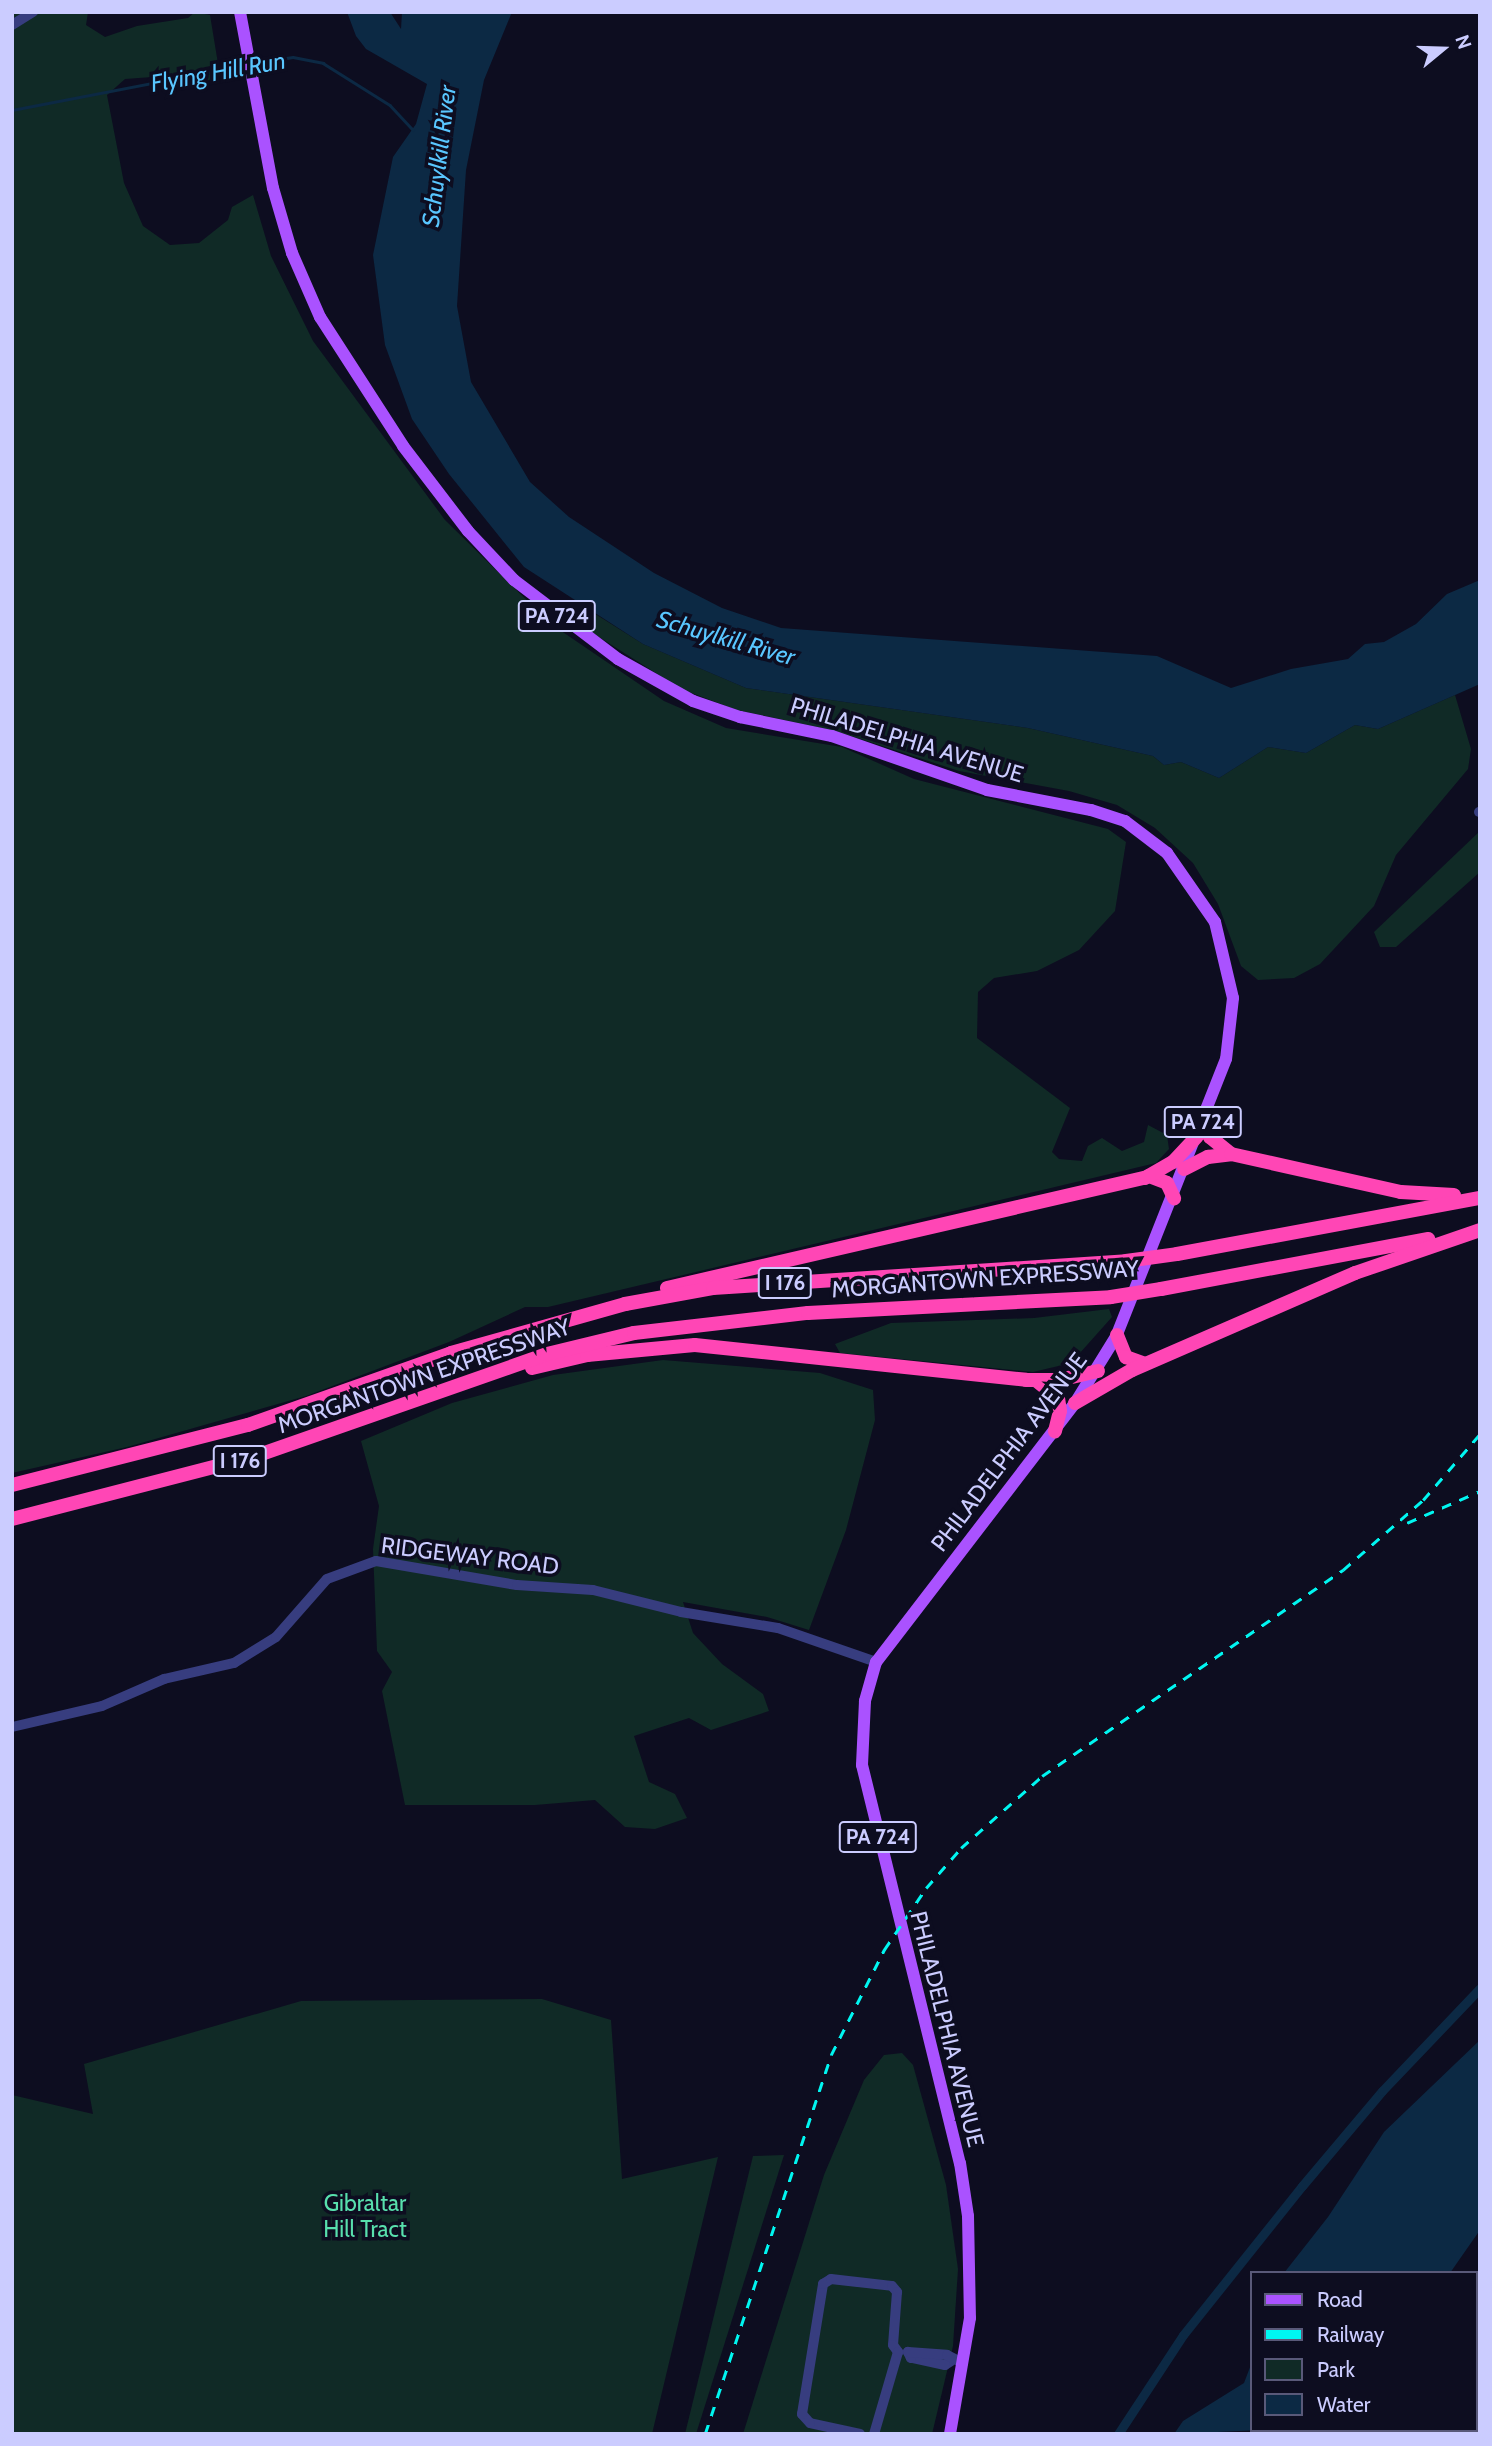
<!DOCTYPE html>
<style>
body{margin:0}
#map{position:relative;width:1492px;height:2446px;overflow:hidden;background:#0d0d20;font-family:Cabin,sans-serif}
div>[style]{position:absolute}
.green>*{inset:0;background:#102a26}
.water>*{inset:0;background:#0c2944}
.stream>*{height:2.5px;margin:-1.25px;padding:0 1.25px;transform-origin:1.25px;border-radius:1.25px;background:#0c2944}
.canal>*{height:9px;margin:-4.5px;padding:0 4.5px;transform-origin:4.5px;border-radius:4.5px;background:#0c2944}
.minor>*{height:10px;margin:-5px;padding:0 5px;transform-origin:5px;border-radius:5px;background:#373d7f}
.major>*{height:12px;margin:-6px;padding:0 6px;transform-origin:6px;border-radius:6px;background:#aa52ff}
.highway>*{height:14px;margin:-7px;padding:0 7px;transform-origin:7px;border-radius:7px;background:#ff46b5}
.rail>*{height:2.5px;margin-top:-1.25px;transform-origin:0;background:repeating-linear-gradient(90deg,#00f6f1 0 10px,transparent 0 19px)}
.highway-bridge>*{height:14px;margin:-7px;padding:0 7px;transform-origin:7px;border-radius:7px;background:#ff46b5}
span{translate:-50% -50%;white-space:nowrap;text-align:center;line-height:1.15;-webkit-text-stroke:7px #0d0d20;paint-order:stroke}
.shield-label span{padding:2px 5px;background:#0d0d20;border:2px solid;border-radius:5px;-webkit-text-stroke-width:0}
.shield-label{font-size:21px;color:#cbccff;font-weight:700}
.street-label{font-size:23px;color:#cbccff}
.park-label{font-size:23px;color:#58dfad}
.water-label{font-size:24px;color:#59c6ff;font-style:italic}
.frame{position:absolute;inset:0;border:14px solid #cbccff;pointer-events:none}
.legend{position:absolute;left:1250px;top:2271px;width:228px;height:161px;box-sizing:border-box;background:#0d0d20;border:2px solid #595979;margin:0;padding:9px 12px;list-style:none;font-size:21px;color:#cbccff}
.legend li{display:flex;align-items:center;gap:14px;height:35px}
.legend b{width:35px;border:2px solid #595979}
.north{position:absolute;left:1408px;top:14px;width:70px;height:70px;-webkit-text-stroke:5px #0d0d20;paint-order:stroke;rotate:71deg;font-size:19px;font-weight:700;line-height:28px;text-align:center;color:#cbccff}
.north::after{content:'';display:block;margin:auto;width:24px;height:32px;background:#cbccff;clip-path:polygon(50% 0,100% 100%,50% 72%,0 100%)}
</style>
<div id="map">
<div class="green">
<i style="clip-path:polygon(12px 12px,88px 12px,86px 25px,105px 37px,137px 26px,188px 18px,195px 12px,210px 15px,220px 76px,195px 85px,166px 76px,125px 79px,107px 95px,124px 183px,143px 226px,170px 245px,199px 243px,228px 220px,232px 207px,253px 195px,271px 256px,313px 341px,445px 520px,551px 624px,664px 701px,726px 728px,842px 747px,914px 779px,1108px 829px,1126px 842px,1115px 911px,1079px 950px,1037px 971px,994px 978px,978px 992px,977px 1038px,1070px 1108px,1052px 1152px,1059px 1159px,1082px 1161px,1088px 1146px,1102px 1138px,1122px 1151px,1144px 1142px,1148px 1125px,1167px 1135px,1169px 1149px,1156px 1163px,548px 1307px,525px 1307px,449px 1342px,306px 1396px,127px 1447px,12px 1473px)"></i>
<i style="clip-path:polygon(581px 605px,643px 644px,746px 688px,1028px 728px,1153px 756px,1164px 765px,1181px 762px,1219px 778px,1268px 747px,1306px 753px,1355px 725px,1378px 729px,1455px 695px,1471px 749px,1468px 769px,1396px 855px,1374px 906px,1320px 964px,1294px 978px,1258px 980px,1241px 966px,1218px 904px,1193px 863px,1155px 828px,1117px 805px,1069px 791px,959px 771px,836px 731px,737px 710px,681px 689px,569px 618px)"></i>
<i style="clip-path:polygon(1480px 831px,1480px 872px,1396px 947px,1380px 947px,1374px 932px)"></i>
<i style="clip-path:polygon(1109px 1309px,1112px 1317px,1071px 1363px,1033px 1372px,840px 1353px,835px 1344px,891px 1323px,1034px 1318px)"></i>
<i style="clip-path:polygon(663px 1360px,820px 1373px,873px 1390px,875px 1420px,846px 1530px,809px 1630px,767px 1617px,683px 1602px,693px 1633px,722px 1664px,763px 1694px,769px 1711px,711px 1730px,689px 1718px,634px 1736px,649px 1782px,675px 1794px,687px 1818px,655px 1829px,625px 1827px,595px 1800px,535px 1805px,405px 1805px,382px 1691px,392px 1672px,377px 1651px,373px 1549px,379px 1506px,361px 1441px,452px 1403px,553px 1375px)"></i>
<i style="clip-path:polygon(542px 1999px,611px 2020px,622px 2179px,718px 2157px,652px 2434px,12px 2434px,12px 2095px,93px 2114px,84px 2064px,301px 2001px)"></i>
<i style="clip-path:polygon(902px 2053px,913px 2065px,946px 2185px,958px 2269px,953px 2346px,932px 2434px,743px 2434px,824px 2175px,864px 2080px,884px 2055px)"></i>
<i style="clip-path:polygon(784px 2155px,696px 2434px,685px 2434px,753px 2156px)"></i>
</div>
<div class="water">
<i style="clip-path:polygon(347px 12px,390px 12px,401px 29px,402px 12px,512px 12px,484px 80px,466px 170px,457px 306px,471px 382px,530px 482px,569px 517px,654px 573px,722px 608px,781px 628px,1157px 656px,1231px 688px,1291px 669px,1348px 659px,1365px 644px,1384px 642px,1416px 624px,1447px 594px,1480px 580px,1480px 684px,1378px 729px,1355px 725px,1306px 753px,1268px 747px,1219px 778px,1181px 762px,1164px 765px,1153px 756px,1028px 728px,746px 688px,643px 644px,524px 567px,449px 474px,412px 419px,385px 345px,373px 255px,393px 157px,416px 124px,427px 84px,366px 49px,356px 36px)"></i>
<i style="clip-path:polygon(1480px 2040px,1480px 2230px,1450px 2273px,1284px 2273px,1328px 2217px,1384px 2132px)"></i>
<i style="clip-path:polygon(1252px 2362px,1252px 2430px,1261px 2430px,1174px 2434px,1183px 2421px,1244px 2383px)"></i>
</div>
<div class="stream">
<i style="left:253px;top:63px;width:40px;rotate:-8.5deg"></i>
<i style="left:293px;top:57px;width:31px;rotate:11deg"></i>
<i style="left:323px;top:63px;width:79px;rotate:32.1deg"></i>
<i style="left:390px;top:105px;width:34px;rotate:47deg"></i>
<i style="left:12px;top:110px;width:238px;rotate:-10.9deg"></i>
</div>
<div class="canal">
<i style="left:1118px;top:2434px;width:118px;rotate:-56.7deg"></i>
<i style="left:1183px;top:2335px;width:191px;rotate:-51.4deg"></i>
<i style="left:1302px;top:2186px;width:124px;rotate:-49.9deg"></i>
<i style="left:1382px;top:2091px;width:142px;rotate:-46.4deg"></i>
</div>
<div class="minor">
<i style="left:12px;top:25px;width:25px;rotate:-32deg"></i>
<i style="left:1479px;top:812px;width:1px"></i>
<i style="left:12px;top:1727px;width:92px;rotate:-13.1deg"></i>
<i style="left:102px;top:1706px;width:68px;rotate:-23.5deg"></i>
<i style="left:164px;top:1679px;width:72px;rotate:-12.9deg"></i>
<i style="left:234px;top:1663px;width:49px;rotate:-31.8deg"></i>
<i style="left:276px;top:1637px;width:77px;rotate:-48.7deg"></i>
<i style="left:327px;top:1579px;width:52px;rotate:-20.2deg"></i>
<i style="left:376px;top:1561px;width:143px;rotate:9.7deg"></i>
<i style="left:517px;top:1585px;width:76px;rotate:3.8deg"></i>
<i style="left:593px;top:1590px;width:91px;rotate:14deg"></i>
<i style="left:681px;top:1612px;width:98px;rotate:9.4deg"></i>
<i style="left:778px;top:1628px;width:104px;rotate:19.1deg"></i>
<i style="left:951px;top:2361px;width:7px;rotate:146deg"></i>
<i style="left:945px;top:2365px;width:35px;rotate:-168deg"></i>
<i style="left:911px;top:2358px;width:7px;rotate:-117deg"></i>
<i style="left:908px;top:2352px;width:39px;rotate:4deg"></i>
<i style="left:947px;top:2355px;width:18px;rotate:27deg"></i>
<i style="left:860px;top:2434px;width:51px;rotate:-167.6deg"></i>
<i style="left:810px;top:2423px;width:12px;rotate:-132deg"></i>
<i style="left:802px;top:2414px;width:132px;rotate:-80.8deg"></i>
<i style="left:823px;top:2284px;width:9px;rotate:-32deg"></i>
<i style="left:831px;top:2279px;width:61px;rotate:6.5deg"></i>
<i style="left:892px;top:2286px;width:8px;rotate:50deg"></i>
<i style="left:897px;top:2292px;width:53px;rotate:94.3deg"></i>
<i style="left:893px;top:2345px;width:9px;rotate:54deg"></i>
<i style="left:898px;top:2352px;width:85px;rotate:106.3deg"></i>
</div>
<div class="major">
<i style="left:240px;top:12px;width:179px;rotate:79.4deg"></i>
<i style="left:273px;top:188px;width:68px;rotate:73.7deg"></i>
<i style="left:292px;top:253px;width:70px;rotate:66.4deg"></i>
<i style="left:320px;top:317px;width:153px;rotate:57.2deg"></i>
<i style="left:403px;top:446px;width:107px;rotate:52.6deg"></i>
<i style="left:468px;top:531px;width:67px;rotate:46.8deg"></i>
<i style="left:514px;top:580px;width:131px;rotate:37.2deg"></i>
<i style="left:618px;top:659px;width:86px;rotate:29.2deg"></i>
<i style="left:693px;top:701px;width:50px;rotate:18.8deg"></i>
<i style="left:740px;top:717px;width:94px;rotate:11.7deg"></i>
<i style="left:832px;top:736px;width:164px;rotate:19.2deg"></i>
<i style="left:987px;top:790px;width:106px;rotate:10.9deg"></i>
<i style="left:1091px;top:810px;width:36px;rotate:18deg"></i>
<i style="left:1125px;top:821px;width:53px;rotate:37.3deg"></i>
<i style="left:1167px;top:853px;width:84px;rotate:55.2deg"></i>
<i style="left:1215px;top:922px;width:78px;rotate:76.7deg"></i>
<i style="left:1233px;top:998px;width:61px;rotate:96.5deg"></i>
<i style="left:1226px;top:1059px;width:297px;rotate:111.6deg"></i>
<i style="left:1117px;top:1335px;width:80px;rotate:121.7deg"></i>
<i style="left:1075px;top:1403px;width:327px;rotate:127.5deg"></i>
<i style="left:876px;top:1662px;width:41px;rotate:105.8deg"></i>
<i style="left:865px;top:1701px;width:64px;rotate:92.7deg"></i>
<i style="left:862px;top:1765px;width:410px;rotate:76.2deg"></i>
<i style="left:960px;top:2163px;width:54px;rotate:81.4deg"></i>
<i style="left:968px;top:2216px;width:102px;rotate:88.9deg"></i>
<i style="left:970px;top:2318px;width:118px;rotate:99.8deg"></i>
</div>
<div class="highway">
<i style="left:1204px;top:1120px;width:18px;rotate:71deg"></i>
<i style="left:1210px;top:1137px;width:27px;rotate:39deg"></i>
<i style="left:1184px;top:1169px;width:27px;rotate:-27deg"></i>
<i style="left:1208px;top:1157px;width:23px;rotate:-7deg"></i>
<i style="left:1231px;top:1154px;width:174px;rotate:12.6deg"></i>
<i style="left:1401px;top:1192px;width:53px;rotate:3.2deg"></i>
<i style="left:1149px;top:1176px;width:19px;rotate:21deg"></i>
<i style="left:1167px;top:1183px;width:17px;rotate:65deg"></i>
<i style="left:1177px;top:1254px;width:308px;rotate:-10.5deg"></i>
<i style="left:667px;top:1288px;width:490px;rotate:-13deg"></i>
<i style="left:1145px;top:1178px;width:32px;rotate:-30deg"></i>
<i style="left:1173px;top:1162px;width:35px;rotate:-47deg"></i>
<i style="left:1161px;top:1289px;width:272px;rotate:-10.6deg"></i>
<i style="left:1117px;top:1335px;width:24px;rotate:68deg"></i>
<i style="left:1126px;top:1357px;width:20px;rotate:20deg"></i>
<i style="left:532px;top:1368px;width:57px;rotate:-13.3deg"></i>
<i style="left:587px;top:1355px;width:108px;rotate:-5.3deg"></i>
<i style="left:695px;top:1345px;width:333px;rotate:6deg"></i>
<i style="left:1026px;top:1380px;width:33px"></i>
<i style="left:1059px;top:1380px;width:40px;rotate:-13deg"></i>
<i style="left:1037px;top:1381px;width:27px;rotate:39deg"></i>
<i style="left:1058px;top:1398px;width:13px;rotate:81deg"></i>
<i style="left:1060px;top:1411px;width:21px;rotate:104deg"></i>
<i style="left:1075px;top:1403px;width:66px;rotate:-30.1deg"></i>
<i style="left:1132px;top:1370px;width:243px;rotate:-23.5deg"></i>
<i style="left:1355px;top:1273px;width:132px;rotate:-19deg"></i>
<i style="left:12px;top:1485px;width:244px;rotate:-14.3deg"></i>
<i style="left:248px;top:1425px;width:215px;rotate:-19.5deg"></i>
<i style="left:451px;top:1353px;width:181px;rotate:-15.7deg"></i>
<i style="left:625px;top:1304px;width:89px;rotate:-10.3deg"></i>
<i style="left:713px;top:1288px;width:414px;rotate:-3.7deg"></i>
<i style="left:12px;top:1519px;width:252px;rotate:-14.5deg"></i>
<i style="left:256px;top:1456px;width:308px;rotate:-19.3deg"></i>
<i style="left:547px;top:1354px;width:89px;rotate:-13.6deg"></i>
<i style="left:634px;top:1333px;width:175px;rotate:-6.6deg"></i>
<i style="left:808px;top:1313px;width:303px;rotate:-3deg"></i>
</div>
<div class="rail">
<i style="left:1407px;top:1523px;width:80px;rotate:-23.7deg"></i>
<i style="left:705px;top:2434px;width:399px;rotate:-71.6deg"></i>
<i style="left:831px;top:2055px;width:118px;rotate:-63.2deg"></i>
<i style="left:884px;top:1950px;width:75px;rotate:-55.9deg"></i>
<i style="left:926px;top:1888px;width:53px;rotate:-48.8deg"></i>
<i style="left:961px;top:1848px;width:108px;rotate:-41.6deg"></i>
<i style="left:1042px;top:1776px;width:365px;rotate:-34.4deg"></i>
<i style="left:1343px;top:1570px;width:106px;rotate:-41.2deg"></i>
<i style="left:1423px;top:1500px;width:87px;rotate:-49.2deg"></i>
</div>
<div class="highway-bridge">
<i style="left:1126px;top:1261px;width:51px;rotate:-7.8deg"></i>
<i style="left:1111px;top:1297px;width:51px;rotate:-9.1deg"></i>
</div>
<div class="shield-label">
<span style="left:557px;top:616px">PA 724</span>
<span style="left:1203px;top:1122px">PA 724</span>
<span style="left:785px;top:1283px">I 176</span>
<span style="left:240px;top:1461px">I 176</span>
<span style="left:878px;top:1837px">PA 724</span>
</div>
<div class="street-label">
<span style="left:907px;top:740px;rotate:17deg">PHILADELPHIA AVENUE</span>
<span style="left:985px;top:1279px;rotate:-4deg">MORGANTOWN EXPRESSWAY</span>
<span style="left:424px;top:1376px;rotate:-19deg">MORGANTOWN EXPRESSWAY</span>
<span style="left:1009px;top:1452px;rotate:-53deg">PHILADELPHIA AVENUE</span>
<span style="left:470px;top:1556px;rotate:7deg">RIDGEWAY ROAD</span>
<span style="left:947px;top:2029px;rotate:76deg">PHILADELPHIA AVENUE</span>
</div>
<div class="park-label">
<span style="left:365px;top:2216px">Gibraltar<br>Hill Tract</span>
</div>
<div class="water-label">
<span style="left:218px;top:72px;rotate:-10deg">Flying Hill Run</span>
<span style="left:439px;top:156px;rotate:-83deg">Schuylkill River</span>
<span style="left:726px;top:638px;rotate:16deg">Schuylkill River</span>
</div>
<div class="frame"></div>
<ul class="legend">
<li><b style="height:9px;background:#aa52ff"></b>Road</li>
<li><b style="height:9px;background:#00f6f1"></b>Railway</li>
<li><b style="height:19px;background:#102a26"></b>Park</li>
<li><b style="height:19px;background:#0c2944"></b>Water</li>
</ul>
<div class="north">N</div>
</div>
